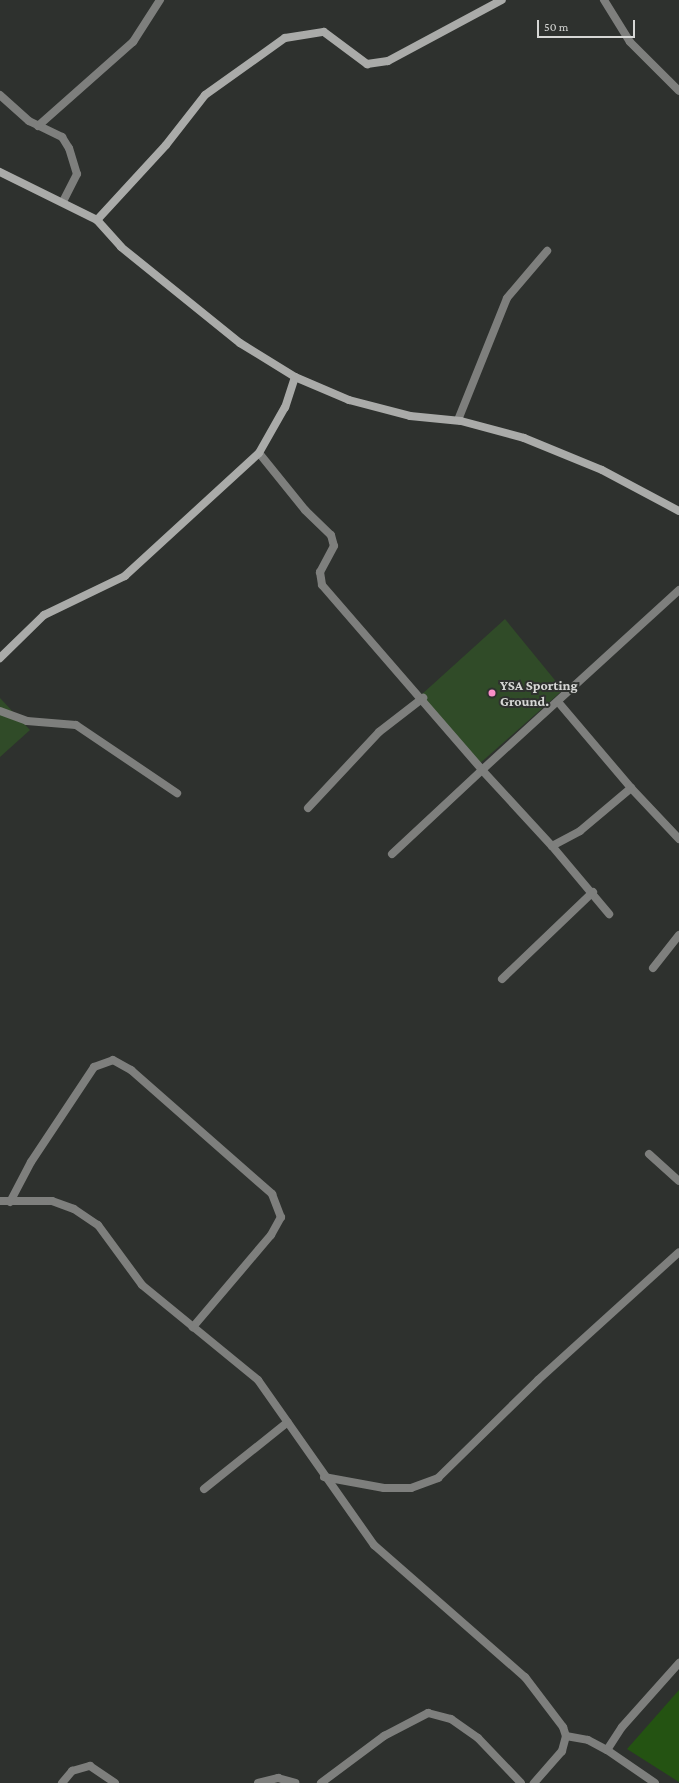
<!DOCTYPE html>
<style>
body{margin:0}
#map{position:relative;width:679px;height:1783px;overflow:hidden;background:#2e312e;font-family:"Crimson Pro",serif}
div>[style]{position:absolute}
.green>*{inset:0;background:#304b28}
.water>*{inset:0;background:#245312}
.street>*{height:8px;margin:-4px;padding:0 4px;transform-origin:4px;border-radius:4px;background:#7e7f7d}
.secondary>*{height:8px;margin:-4px;padding:0 4px;transform-origin:4px;border-radius:4px;background:#aaaba9}
.dots>*{width:11px;height:11px;translate:-50% -50%;box-sizing:border-box;border:2px solid #2e312e;border-radius:50%}
span{translate:-50% -50%;white-space:nowrap;text-align:center;line-height:1.15;-webkit-text-stroke:4px #2e312e;paint-order:stroke}
.poi-label{font-size:14px;color:#d6d7d5;font-weight:700}
.left{translate:0 -50%;text-align:left}
.scale{position:absolute;left:537px;top:20px;width:98px;height:18px;box-sizing:border-box;border:2px solid #d6d7d5;border-top:0;padding-left:5px;font-size:12px;line-height:14px;white-space:nowrap;color:#d6d7d5;-webkit-text-stroke:3px #2e312e;paint-order:stroke}
</style>
<div id="map">
<div class="green">
<i style="clip-path:polygon(505px 619px,563px 690px,478px 765px,421px 695px)"></i>
<i style="clip-path:polygon(0 698px,30px 730px,0 757px)"></i>
</div>
<div class="water">
<i style="clip-path:polygon(679px 1690px,679px 1782px,627px 1749px)"></i>
</div>
<div class="street">
<i style="left:604px;top:0;width:49px;rotate:58.2deg"></i>
<i style="left:630px;top:42px;width:69px;rotate:45deg"></i>
<i style="left:0;top:95px;width:39px;rotate:42deg"></i>
<i style="left:29px;top:121px;width:37px;rotate:26deg"></i>
<i style="left:62px;top:137px;width:13px;rotate:58deg"></i>
<i style="left:69px;top:148px;width:27px;rotate:73deg"></i>
<i style="left:77px;top:174px;width:31px;rotate:117deg"></i>
<i style="left:38px;top:126px;width:127px;rotate:-41.5deg"></i>
<i style="left:133px;top:42px;width:50px;rotate:-57.3deg"></i>
<i style="left:458px;top:420px;width:131px;rotate:-68.1deg"></i>
<i style="left:507px;top:298px;width:62px;rotate:-49.6deg"></i>
<i style="left:259px;top:453px;width:73px;rotate:51.1deg"></i>
<i style="left:305px;top:510px;width:36px;rotate:44deg"></i>
<i style="left:331px;top:535px;width:11px;rotate:75deg"></i>
<i style="left:334px;top:546px;width:30px;rotate:118deg"></i>
<i style="left:320px;top:572px;width:13px;rotate:81deg"></i>
<i style="left:322px;top:585px;width:245px;rotate:49.1deg"></i>
<i style="left:482px;top:770px;width:267px;rotate:-42.4deg"></i>
<i style="left:559px;top:703px;width:111px;rotate:49.7deg"></i>
<i style="left:0;top:711px;width:29px;rotate:20deg"></i>
<i style="left:27px;top:721px;width:49px;rotate:4.7deg"></i>
<i style="left:76px;top:725px;width:122px;rotate:34deg"></i>
<i style="left:308px;top:808px;width:104px;rotate:-46.9deg"></i>
<i style="left:379px;top:732px;width:56px;rotate:-37.7deg"></i>
<i style="left:552px;top:846px;width:89px;rotate:50deg"></i>
<i style="left:392px;top:854px;width:123px;rotate:-43deg"></i>
<i style="left:482px;top:770px;width:103px;rotate:47.4deg"></i>
<i style="left:552px;top:846px;width:32px;rotate:-28deg"></i>
<i style="left:580px;top:831px;width:67px;rotate:-40.1deg"></i>
<i style="left:631px;top:788px;width:70px;rotate:46.7deg"></i>
<i style="left:653px;top:968px;width:42px;rotate:-51.8deg"></i>
<i style="left:502px;top:979px;width:126px;rotate:-43.7deg"></i>
<i style="left:649px;top:1154px;width:40px;rotate:42deg"></i>
<i style="left:0;top:1201px;width:52px"></i>
<i style="left:52px;top:1201px;width:23px;rotate:20deg"></i>
<i style="left:74px;top:1209px;width:29px;rotate:34deg"></i>
<i style="left:98px;top:1225px;width:74px;rotate:53.7deg"></i>
<i style="left:142px;top:1285px;width:150px;rotate:39.3deg"></i>
<i style="left:258px;top:1380px;width:202px;rotate:54.9deg"></i>
<i style="left:374px;top:1545px;width:201px;rotate:41.2deg"></i>
<i style="left:525px;top:1677px;width:63px;rotate:52.8deg"></i>
<i style="left:563px;top:1727px;width:9px;rotate:72deg"></i>
<i style="left:566px;top:1736px;width:16px;rotate:105deg"></i>
<i style="left:562px;top:1751px;width:43px;rotate:131.2deg"></i>
<i style="left:10px;top:1202px;width:45px;rotate:-62.3deg"></i>
<i style="left:31px;top:1162px;width:114px;rotate:-56.4deg"></i>
<i style="left:94px;top:1067px;width:20px;rotate:-20deg"></i>
<i style="left:113px;top:1060px;width:21px;rotate:29deg"></i>
<i style="left:131px;top:1070px;width:188px;rotate:41.3deg"></i>
<i style="left:272px;top:1194px;width:25px;rotate:69deg"></i>
<i style="left:281px;top:1217px;width:21px;rotate:119deg"></i>
<i style="left:271px;top:1235px;width:121px;rotate:130.3deg"></i>
<i style="left:324px;top:1477px;width:61px;rotate:10.4deg"></i>
<i style="left:384px;top:1488px;width:27px"></i>
<i style="left:411px;top:1488px;width:29px;rotate:-20deg"></i>
<i style="left:438px;top:1478px;width:140px;rotate:-44.4deg"></i>
<i style="left:538px;top:1380px;width:190px;rotate:-42.2deg"></i>
<i style="left:204px;top:1489px;width:107px;rotate:-38.6deg"></i>
<i style="left:566px;top:1736px;width:22px;rotate:10deg"></i>
<i style="left:588px;top:1740px;width:21px;rotate:28deg"></i>
<i style="left:607px;top:1750px;width:58px;rotate:34.5deg"></i>
<i style="left:607px;top:1750px;width:27px;rotate:-57deg"></i>
<i style="left:622px;top:1727px;width:86px;rotate:-48.3deg"></i>
<i style="left:62px;top:1783px;width:16px;rotate:-50deg"></i>
<i style="left:72px;top:1771px;width:19px;rotate:-16deg"></i>
<i style="left:90px;top:1766px;width:30px;rotate:34deg"></i>
<i style="left:258px;top:1783px;width:21px;rotate:-14deg"></i>
<i style="left:278px;top:1778px;width:18px;rotate:16deg"></i>
<i style="left:321px;top:1783px;width:79px;rotate:-36.7deg"></i>
<i style="left:384px;top:1736px;width:50px;rotate:-27.6deg"></i>
<i style="left:428px;top:1713px;width:24px;rotate:15deg"></i>
<i style="left:451px;top:1719px;width:33px;rotate:35deg"></i>
<i style="left:478px;top:1738px;width:62px;rotate:46.3deg"></i>
</div>
<div class="secondary">
<i style="left:0;top:172px;width:108px;rotate:26.3deg"></i>
<i style="left:97px;top:220px;width:36px;rotate:48deg"></i>
<i style="left:121px;top:247px;width:153px;rotate:38.9deg"></i>
<i style="left:240px;top:343px;width:65px;rotate:31.7deg"></i>
<i style="left:295px;top:377px;width:32px;rotate:108deg"></i>
<i style="left:285px;top:407px;width:53px;rotate:119.5deg"></i>
<i style="left:259px;top:453px;width:182px;rotate:137.5deg"></i>
<i style="left:125px;top:576px;width:90px;rotate:154.3deg"></i>
<i style="left:44px;top:615px;width:62px;rotate:135.7deg"></i>
<i style="left:97px;top:220px;width:102px;rotate:-47.4deg"></i>
<i style="left:166px;top:145px;width:63px;rotate:-52deg"></i>
<i style="left:205px;top:95px;width:98px;rotate:-35.5deg"></i>
<i style="left:285px;top:38px;width:39px;rotate:-9deg"></i>
<i style="left:324px;top:32px;width:54px;rotate:36.7deg"></i>
<i style="left:367px;top:64px;width:21px;rotate:-8deg"></i>
<i style="left:388px;top:61px;width:129px;rotate:-28.2deg"></i>
<i style="left:295px;top:377px;width:59px;rotate:23.1deg"></i>
<i style="left:349px;top:400px;width:63px;rotate:14.7deg"></i>
<i style="left:410px;top:416px;width:51px;rotate:5.6deg"></i>
<i style="left:461px;top:421px;width:65px;rotate:15.1deg"></i>
<i style="left:524px;top:438px;width:84px;rotate:22.3deg"></i>
<i style="left:602px;top:470px;width:87px;rotate:28deg"></i>
</div>
<div class="dots">
<i style="left:492px;top:693px;background:#fa8fc8"></i>
</div>
<div class="poi-label">
<span class="left" style="left:500px;top:693px">YSA Sporting<br>Ground.</span>
</div>
<div class="scale">50 m</div>
</div>
